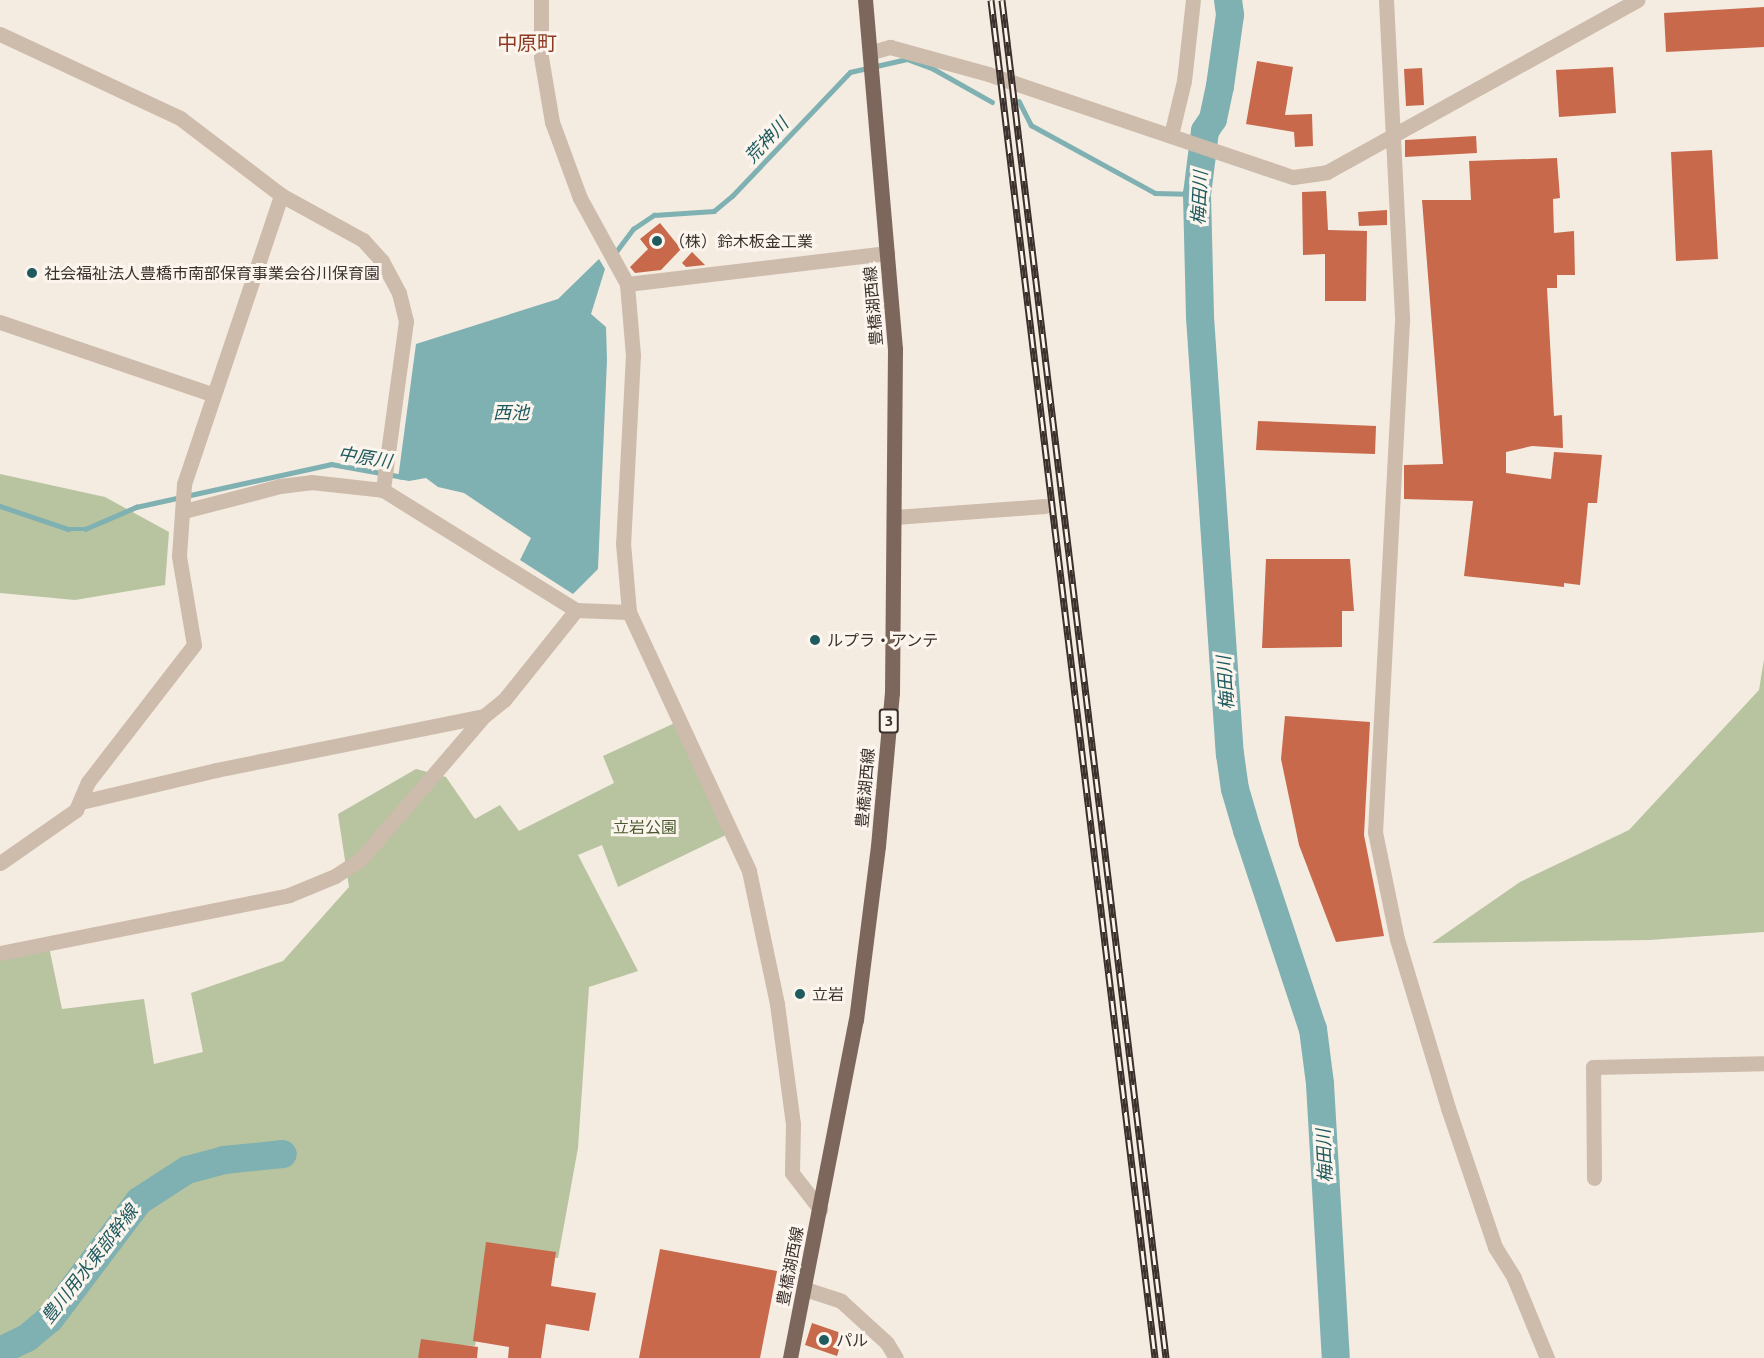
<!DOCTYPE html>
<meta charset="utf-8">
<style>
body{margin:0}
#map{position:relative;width:1764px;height:1358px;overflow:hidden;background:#f4ebe1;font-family:Ubuntu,"Noto Sans JP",sans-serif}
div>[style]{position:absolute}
.green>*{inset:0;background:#b8c4a0}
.water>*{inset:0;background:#7fb0b2}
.stream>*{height:4.5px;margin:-2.25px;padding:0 2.25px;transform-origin:2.25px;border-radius:2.25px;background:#7fb0b2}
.river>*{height:28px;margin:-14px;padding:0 14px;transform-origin:14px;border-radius:14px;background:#7fb0b2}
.building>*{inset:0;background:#c8694b}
.minor>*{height:15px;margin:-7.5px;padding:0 7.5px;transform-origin:7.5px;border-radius:7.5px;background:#cdbbac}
.primary>*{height:15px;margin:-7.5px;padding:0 7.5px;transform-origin:7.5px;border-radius:7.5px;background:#7d675c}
.rail>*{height:7px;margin-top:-3.5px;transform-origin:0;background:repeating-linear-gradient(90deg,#fbf5ee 0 14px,#3b302b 0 28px);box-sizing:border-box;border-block:2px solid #3b302b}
.dots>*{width:16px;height:16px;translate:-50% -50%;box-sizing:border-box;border:3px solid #fbf5ee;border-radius:50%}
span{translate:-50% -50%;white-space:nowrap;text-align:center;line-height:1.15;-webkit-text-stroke:6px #fbf5ee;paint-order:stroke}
.shield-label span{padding:2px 4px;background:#fbf5ee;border:2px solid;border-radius:4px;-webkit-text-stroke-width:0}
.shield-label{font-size:15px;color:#3b302b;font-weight:700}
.poi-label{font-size:16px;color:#3b302b}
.left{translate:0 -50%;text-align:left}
.street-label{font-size:16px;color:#3b302b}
.park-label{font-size:16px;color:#4a5a2e}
.water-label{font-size:18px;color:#1f5a5e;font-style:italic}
.quarter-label{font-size:20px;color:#8c3b22}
</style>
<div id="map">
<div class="green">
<i style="clip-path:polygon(0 474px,105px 497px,169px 532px,165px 585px,75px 600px,0 593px)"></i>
<i style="clip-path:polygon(1764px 659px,1764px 932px,1649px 940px,1432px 943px,1520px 882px,1629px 830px,1759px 690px)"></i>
<i style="clip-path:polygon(677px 722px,728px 834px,618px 887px,602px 845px,578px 855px,638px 971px,589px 987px,578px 1148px,558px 1258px,492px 1255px,475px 1346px,428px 1343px,422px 1358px,0 1358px,0 956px,49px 947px,62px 1009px,144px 999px,154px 1064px,203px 1052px,191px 993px,283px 961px,349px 887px,338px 814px,416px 769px,446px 777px,475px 819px,500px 805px,519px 831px,614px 783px,603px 756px)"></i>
</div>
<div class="water">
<i style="clip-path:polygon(599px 259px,605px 269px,591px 314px,606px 327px,607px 360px,598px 569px,573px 594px,520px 560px,531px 538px,464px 493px,438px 487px,426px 478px,409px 481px,398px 479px,416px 344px,558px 299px)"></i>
</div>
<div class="stream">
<i style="left:1019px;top:101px;width:27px;rotate:63deg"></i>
<i style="left:1031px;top:125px;width:141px;rotate:28.7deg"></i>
<i style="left:1155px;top:193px;width:42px;rotate:1.4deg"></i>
<i style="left:615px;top:253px;width:30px;rotate:-53deg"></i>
<i style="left:633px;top:229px;width:25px;rotate:-34deg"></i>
<i style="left:654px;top:215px;width:60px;rotate:-3.8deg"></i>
<i style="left:714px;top:211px;width:23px;rotate:-40deg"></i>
<i style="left:732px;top:196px;width:171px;rotate:-46.4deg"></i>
<i style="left:850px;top:72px;width:58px;rotate:-12.8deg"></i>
<i style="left:907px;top:59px;width:27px;rotate:20deg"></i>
<i style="left:932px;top:68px;width:69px;rotate:29.5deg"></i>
<i style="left:0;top:506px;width:72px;rotate:18.7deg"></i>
<i style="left:68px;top:529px;width:17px"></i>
<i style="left:85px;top:529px;width:56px;rotate:-23.3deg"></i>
<i style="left:136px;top:507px;width:200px;rotate:-12.4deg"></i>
<i style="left:331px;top:464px;width:73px;rotate:10.2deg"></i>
</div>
<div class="river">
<i style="left:1228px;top:0;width:15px;rotate:82deg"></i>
<i style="left:1230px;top:15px;width:72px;rotate:98deg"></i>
<i style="left:1220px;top:86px;width:34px;rotate:102deg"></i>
<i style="left:1213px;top:119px;width:14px;rotate:124deg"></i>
<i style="left:1205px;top:131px;width:64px;rotate:97.2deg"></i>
<i style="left:1197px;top:194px;width:123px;rotate:88.6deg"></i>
<i style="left:1200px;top:317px;width:438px;rotate:86.1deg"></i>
<i style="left:1230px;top:754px;width:35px;rotate:82deg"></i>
<i style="left:1235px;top:789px;width:43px;rotate:73.7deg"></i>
<i style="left:1247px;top:830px;width:210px;rotate:71.7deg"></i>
<i style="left:1313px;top:1029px;width:55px;rotate:82.7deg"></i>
<i style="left:1320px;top:1084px;width:274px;rotate:86.7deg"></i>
<i style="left:0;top:1351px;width:30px;rotate:-26deg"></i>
<i style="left:27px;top:1338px;width:30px;rotate:-40deg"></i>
<i style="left:50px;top:1319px;width:148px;rotate:-53deg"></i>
<i style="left:139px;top:1201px;width:57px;rotate:-32.9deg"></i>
<i style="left:187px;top:1170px;width:38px;rotate:-15deg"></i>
<i style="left:224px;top:1160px;width:59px;rotate:-5.8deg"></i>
</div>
<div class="building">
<i style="clip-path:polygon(1764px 7px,1764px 47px,1666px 52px,1664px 13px)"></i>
<i style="clip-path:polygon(1257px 61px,1293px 67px,1285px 115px,1312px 114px,1313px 146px,1295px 147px,1294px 132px,1246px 124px)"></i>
<i style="clip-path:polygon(1613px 67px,1616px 113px,1559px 117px,1556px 70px)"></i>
<i style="clip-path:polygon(1422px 68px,1424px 105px,1406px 106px,1404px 69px)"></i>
<i style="clip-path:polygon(1476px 136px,1477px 153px,1405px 157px,1405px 140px)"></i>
<i style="clip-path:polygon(1712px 150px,1718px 259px,1676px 261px,1671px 152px)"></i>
<i style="clip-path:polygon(1557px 158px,1560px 198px,1553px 199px,1554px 233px,1574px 231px,1575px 275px,1557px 275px,1557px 288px,1547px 288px,1554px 416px,1562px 415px,1563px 448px,1532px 446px,1506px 452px,1506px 473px,1551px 479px,1554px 452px,1602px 455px,1597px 503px,1588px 503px,1580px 585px,1564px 583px,1564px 587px,1464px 576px,1473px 501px,1404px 499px,1404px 465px,1443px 464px,1422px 200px,1471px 200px,1469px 161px)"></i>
<i style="clip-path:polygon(1326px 191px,1328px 230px,1367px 231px,1366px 301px,1325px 301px,1325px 254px,1303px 255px,1302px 192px)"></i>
<i style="clip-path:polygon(1387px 210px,1387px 225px,1359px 226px,1358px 212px)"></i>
<i style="clip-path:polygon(660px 223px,681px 249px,661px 270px,635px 273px,630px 267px,648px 249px,640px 239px)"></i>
<i style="clip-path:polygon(692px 252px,705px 265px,686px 267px,682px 263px)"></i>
<i style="clip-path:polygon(1258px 421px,1376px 426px,1375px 454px,1256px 450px)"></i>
<i style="clip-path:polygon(1266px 559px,1350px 559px,1354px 611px,1342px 611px,1342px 647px,1262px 648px)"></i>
<i style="clip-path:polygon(1285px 716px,1370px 722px,1364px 835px,1384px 936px,1336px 942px,1299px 845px,1281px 759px)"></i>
<i style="clip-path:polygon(486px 1242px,556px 1252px,551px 1286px,596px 1293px,589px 1331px,546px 1324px,541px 1358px,508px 1358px,509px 1347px,473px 1341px)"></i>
<i style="clip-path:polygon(660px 1249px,777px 1271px,760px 1358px,639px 1358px)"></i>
<i style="clip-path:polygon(812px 1323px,844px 1334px,837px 1356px,805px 1345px)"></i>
<i style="clip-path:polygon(421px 1339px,478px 1347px,477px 1358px,418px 1358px)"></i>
</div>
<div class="minor">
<i style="left:541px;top:0;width:57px;rotate:90deg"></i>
<i style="left:541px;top:57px;width:66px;rotate:80.4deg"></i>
<i style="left:552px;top:122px;width:81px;rotate:69.8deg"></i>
<i style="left:580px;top:198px;width:98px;rotate:61.3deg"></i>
<i style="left:627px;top:284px;width:71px;rotate:85.2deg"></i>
<i style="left:633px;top:355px;width:188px;rotate:93deg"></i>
<i style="left:623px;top:543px;width:69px;rotate:85deg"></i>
<i style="left:629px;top:612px;width:285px;rotate:65.1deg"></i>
<i style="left:749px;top:871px;width:136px;rotate:78.1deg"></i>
<i style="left:777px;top:1004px;width:121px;rotate:82.4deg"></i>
<i style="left:793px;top:1124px;width:49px;rotate:91.2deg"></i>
<i style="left:792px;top:1173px;width:46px;rotate:52.1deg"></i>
<i style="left:1386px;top:0;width:321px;rotate:87.1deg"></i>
<i style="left:1402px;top:321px;width:512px;rotate:93.02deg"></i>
<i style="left:1375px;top:832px;width:109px;rotate:78.4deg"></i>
<i style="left:1397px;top:939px;width:177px;rotate:73.2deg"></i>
<i style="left:1448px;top:1108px;width:147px;rotate:71.3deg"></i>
<i style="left:1495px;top:1247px;width:36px;rotate:58deg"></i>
<i style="left:1514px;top:1278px;width:87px;rotate:67.6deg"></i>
<i style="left:0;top:34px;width:199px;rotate:25deg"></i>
<i style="left:180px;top:118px;width:127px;rotate:37.3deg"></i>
<i style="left:281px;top:195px;width:94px;rotate:28.8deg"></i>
<i style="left:363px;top:240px;width:28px;rotate:48deg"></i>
<i style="left:382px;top:261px;width:36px;rotate:62deg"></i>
<i style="left:399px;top:293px;width:29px;rotate:76deg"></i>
<i style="left:406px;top:321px;width:171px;rotate:97.8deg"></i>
<i style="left:872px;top:52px;width:19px;rotate:-16deg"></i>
<i style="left:890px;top:47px;width:102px;rotate:15.4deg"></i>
<i style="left:988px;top:74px;width:322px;rotate:18.7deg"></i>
<i style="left:1293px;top:177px;width:34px;rotate:-8deg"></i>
<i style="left:1327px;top:172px;width:355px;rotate:-29deg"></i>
<i style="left:1171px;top:135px;width:56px;rotate:-76.5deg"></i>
<i style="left:1184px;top:81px;width:81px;rotate:-83.7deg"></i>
<i style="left:627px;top:284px;width:262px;rotate:-6.8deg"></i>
<i style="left:0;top:322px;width:223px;rotate:18.8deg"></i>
<i style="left:184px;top:511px;width:99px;rotate:-14.6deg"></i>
<i style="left:280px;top:486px;width:31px;rotate:-7deg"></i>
<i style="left:311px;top:482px;width:72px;rotate:6.3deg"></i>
<i style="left:383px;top:490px;width:227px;rotate:31.9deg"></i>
<i style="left:576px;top:610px;width:53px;rotate:2.2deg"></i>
<i style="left:895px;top:517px;width:150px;rotate:-4.2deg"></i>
<i style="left:81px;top:802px;width:139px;rotate:-13.3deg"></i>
<i style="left:216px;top:770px;width:273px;rotate:-11.4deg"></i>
<i style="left:0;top:863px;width:93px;rotate:-34.9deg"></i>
<i style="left:76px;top:810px;width:30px;rotate:-67deg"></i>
<i style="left:88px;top:782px;width:173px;rotate:-52.3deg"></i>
<i style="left:194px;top:645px;width:90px;rotate:-99.6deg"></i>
<i style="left:179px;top:556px;width:72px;rotate:-86deg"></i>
<i style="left:184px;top:484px;width:305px;rotate:-71.4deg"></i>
<i style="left:0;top:953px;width:295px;rotate:-11.3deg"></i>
<i style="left:289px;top:895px;width:50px;rotate:-22.4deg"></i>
<i style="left:335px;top:876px;width:30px;rotate:-33deg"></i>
<i style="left:360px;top:860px;width:190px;rotate:-49.3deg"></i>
<i style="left:484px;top:716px;width:26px;rotate:-39deg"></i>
<i style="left:504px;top:700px;width:115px;rotate:-51.3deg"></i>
<i style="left:1594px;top:1178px;width:111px;rotate:-90.5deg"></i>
<i style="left:1593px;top:1067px;width:171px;rotate:-1.3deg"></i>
<i style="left:805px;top:1289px;width:38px;rotate:18deg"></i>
<i style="left:841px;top:1301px;width:62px;rotate:42.4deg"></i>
<i style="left:887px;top:1343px;width:17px;rotate:59deg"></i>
</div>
<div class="primary">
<i style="left:790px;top:1358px;width:344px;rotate:-79deg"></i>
<i style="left:856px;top:1020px;width:175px;rotate:-82.8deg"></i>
<i style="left:878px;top:846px;width:154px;rotate:-84.8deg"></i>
<i style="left:892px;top:693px;width:344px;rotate:-89.5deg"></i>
<i style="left:895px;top:349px;width:350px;rotate:-94.9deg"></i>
</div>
<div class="rail">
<i style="left:991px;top:0;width:1368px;rotate:83.11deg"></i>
<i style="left:1002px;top:0;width:1368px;rotate:83.11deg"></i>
</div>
<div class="dots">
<i style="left:657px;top:241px;background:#1f5a5e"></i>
<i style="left:32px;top:273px;background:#1f5a5e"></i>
<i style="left:815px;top:640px;background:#1f5a5e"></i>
<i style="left:800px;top:994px;background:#1f5a5e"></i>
<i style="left:824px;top:1340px;background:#1f5a5e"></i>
</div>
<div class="shield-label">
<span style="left:889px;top:721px">3</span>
</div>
<div class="poi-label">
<span class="left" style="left:669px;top:241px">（株）鈴木板金工業</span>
<span class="left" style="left:44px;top:273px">社会福祉法人豊橋市南部保育事業会谷川保育園</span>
<span class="left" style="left:827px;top:640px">ルプラ・アンテ</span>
<span class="left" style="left:812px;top:994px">立岩</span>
<span class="left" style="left:836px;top:1340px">パル</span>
</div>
<div class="street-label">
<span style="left:873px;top:306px;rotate:-95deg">豊橋湖西線</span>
<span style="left:865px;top:788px;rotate:-85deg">豊橋湖西線</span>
<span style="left:790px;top:1266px;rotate:-79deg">豊橋湖西線</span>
</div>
<div class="park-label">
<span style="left:645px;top:827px">立岩公園</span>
</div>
<div class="water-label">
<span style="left:766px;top:140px;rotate:-47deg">荒神川</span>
<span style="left:1199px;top:198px;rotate:-87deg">梅田川</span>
<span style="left:511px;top:412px">西池</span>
<span style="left:365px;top:457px;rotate:9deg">中原川</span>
<span style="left:1225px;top:683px;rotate:-94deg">梅田川</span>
<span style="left:1324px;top:1156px;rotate:-93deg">梅田川</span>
<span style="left:89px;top:1264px;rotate:-52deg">豊川用水東部幹線</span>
</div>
<div class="quarter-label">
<span style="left:527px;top:42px">中原町</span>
</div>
</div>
